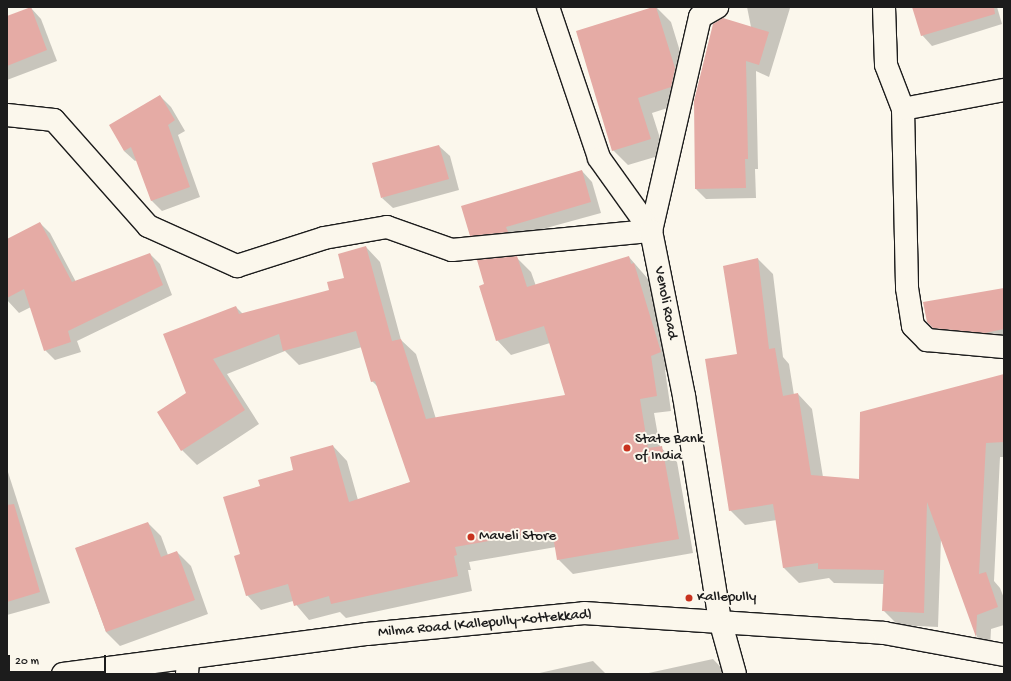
<!DOCTYPE html>
<style>
body{margin:0}
#map{position:relative;width:1011px;height:681px;overflow:hidden;background:#fbf7ec;font-family:"Gochi Hand",sans-serif}
div>[style]{position:absolute}
.shadow>*{inset:0;background:#0003}
.building>*{inset:0;background:#e5aba5}
.roads{filter:drop-shadow(1px 0 #1c1c1c) drop-shadow(-1px 0 #1c1c1c) drop-shadow(0 1px #1c1c1c) drop-shadow(0 -1px #1c1c1c)}
.minor>*{height:22px;margin:-11px;padding:0 11px;transform-origin:11px;border-radius:11px;background:#fbf7ec}
.tertiary>*{height:22px;margin:-11px;padding:0 11px;transform-origin:11px;border-radius:11px;background:#fbf7ec}
.secondary>*{height:22px;margin:-11px;padding:0 11px;transform-origin:11px;border-radius:11px;background:#fbf7ec}
.dots>*{width:11px;height:11px;translate:-50% -50%;box-sizing:border-box;border:2px solid #fbf7ec;border-radius:50%}
span{translate:-50% -50%;white-space:nowrap;text-align:center;line-height:1.15;-webkit-text-stroke:4px #fbf7ec;paint-order:stroke}
.street-label{font-size:15px;color:#1c1c1c}
.poi-label{font-size:15px;color:#1c1c1c}
.left{translate:0 -50%;text-align:left}
.frame{position:absolute;inset:0;border:8px solid #1c1c1c;pointer-events:none}
.scale{position:absolute;left:8px;top:655px;width:98px;height:18px;box-sizing:border-box;border:2px solid #1c1c1c;border-top:0;padding-left:5px;font-size:12px;line-height:14px;white-space:nowrap;color:#1c1c1c;-webkit-text-stroke:3px #fbf7ec;paint-order:stroke}
</style>
<div id="map">
<div class="shadow">
<i style="clip-path:polygon(656px 7px,671px 22px,690px 84px,686px 102px,652px 113px,665px 154px,628px 165px,613px 150px)"></i>
<i style="clip-path:polygon(747px 7px,790px 8px,769px 77px,756px 71px,758px 169px,755px 169px,756px 198px,706px 199px,696px 189px,751px 27px)"></i>
<i style="clip-path:polygon(913px 7px,997px 7px,1002px 24px,932px 46px,922px 35px)"></i>
<i style="clip-path:polygon(31px 8px,41px 19px,57px 61px,7px 80px,7px 17px)"></i>
<i style="clip-path:polygon(160px 96px,171px 107px,185px 131px,178px 135px,200px 197px,162px 211px,152px 201px,137px 160px,135px 161px,124px 151px)"></i>
<i style="clip-path:polygon(439px 146px,450px 156px,459px 190px,393px 208px,382px 198px)"></i>
<i style="clip-path:polygon(582px 171px,592px 182px,601px 213px,481px 246px,470px 235px)"></i>
<i style="clip-path:polygon(40px 223px,50px 233px,76px 282px,150px 254px,160px 264px,172px 295px,77px 341px,81px 352px,55px 360px,45px 350px,31px 307px,19px 313px,7px 300px,7px 237px,8px 240px)"></i>
<i style="clip-path:polygon(366px 247px,380px 262px,401px 340px,416px 354px,436px 419px,566px 396px,550px 343px,511px 355px,497px 340px,486px 285px,516px 257px,531px 272px,536px 286px,629px 257px,648px 279px,675px 367px,665px 370px,671px 411px,654px 413px,660px 447px,677px 462px,693px 553px,573px 574px,558px 559px,556px 547px,469px 562px,471px 570px,468px 570px,472px 591px,346px 618px,340px 612px,309px 620px,293px 601px,261px 610px,247px 595px,241px 555px,261px 487px,295px 471px,333px 446px,347px 461px,358px 500px,411px 482px,379px 388px,372px 381px,362px 347px,299px 365px,285px 351px,227px 374px,259px 424px,197px 465px,182px 450px,187px 394px,236px 307px,243px 314px,330px 291px,345px 279px)"></i>
<i style="clip-path:polygon(758px 259px,773px 274px,783px 357px,789px 364px,794px 395px,798px 394px,812px 409px,823px 477px,860px 480px,1004px 376px,1004px 457px,1000px 457px,994px 581px,1000px 588px,1004px 598px,1004px 625px,991px 629px,990px 650px,977px 637px,941px 538px,938px 627px,898px 625px,883px 610px,885px 584px,834px 583px,829px 578px,799px 583px,784px 568px,777px 520px,745px 525px,730px 510px,738px 354px)"></i>
<i style="clip-path:polygon(1004px 289px,1004px 341px,944px 338px,928px 322px)"></i>
<i style="clip-path:polygon(7px 469px,50px 603px,7px 615px)"></i>
<i style="clip-path:polygon(148px 523px,161px 536px,168px 555px,177px 552px,191px 566px,208px 614px,120px 646px,106px 632px,76px 548px)"></i>
<i style="clip-path:polygon(713px 659px,727px 674px,644px 674px)"></i>
<i style="clip-path:polygon(593px 661px,606px 674px,535px 674px)"></i>
</div>
<div class="building">
<i style="clip-path:polygon(31px 7px,47px 50px,7px 66px,7px 16px)"></i>
<i style="clip-path:polygon(653px 7px,656px 7px,675px 68px,671px 87px,638px 98px,651px 139px,612px 151px,576px 31px)"></i>
<i style="clip-path:polygon(912px 7px,994px 7px,995px 14px,921px 36px)"></i>
<i style="clip-path:polygon(723px 18px,769px 32px,759px 65px,746px 61px,748px 159px,745px 159px,746px 188px,695px 189px,694px 101px,713px 24px)"></i>
<i style="clip-path:polygon(160px 95px,175px 120px,168px 125px,190px 187px,151px 201px,131px 147px,124px 151px,109px 125px)"></i>
<i style="clip-path:polygon(439px 145px,449px 179px,381px 198px,372px 163px)"></i>
<i style="clip-path:polygon(582px 170px,591px 202px,506px 227px,508px 232px,470px 236px,461px 206px)"></i>
<i style="clip-path:polygon(40px 222px,72px 282px,150px 253px,163px 285px,68px 331px,71px 342px,44px 351px,24px 289px,7px 298px,7px 239px)"></i>
<i style="clip-path:polygon(366px 246px,392px 341px,401px 339px,426px 419px,565px 395px,544px 326px,496px 341px,479px 286px,484px 284px,477px 260px,517px 256px,527px 287px,629px 256px,631px 264px,634px 263px,661px 352px,651px 356px,657px 396px,640px 399px,648px 448px,662px 446px,679px 539px,557px 560px,552px 530px,455px 547px,457px 555px,454px 556px,458px 576px,331px 604px,329px 596px,294px 606px,288px 584px,246px 596px,234px 556px,240px 554px,223px 497px,260px 486px,258px 480px,293px 470px,290px 457px,333px 445px,349px 502px,410px 482px,375px 381px,371px 382px,356px 331px,283px 351px,279px 334px,213px 359px,245px 410px,181px 451px,157px 412px,186px 393px,163px 334px,236px 306px,239px 314px,329px 290px,327px 282px,344px 278px,338px 254px)"></i>
<i style="clip-path:polygon(758px 258px,769px 349px,775px 348px,783px 396px,798px 393px,811px 475px,859px 479px,860px 412px,1004px 374px,1004px 442px,986px 443px,979px 574px,986px 572px,998px 607px,977px 615px,976px 637px,927px 502px,924px 613px,882px 611px,884px 570px,818px 569px,818px 563px,783px 568px,773px 504px,729px 511px,705px 359px,737px 354px,723px 266px)"></i>
<i style="clip-path:polygon(1004px 288px,1004px 329px,985px 333px,933px 328px,927px 322px,923px 302px)"></i>
<i style="clip-path:polygon(14px 504px,40px 592px,7px 602px,7px 505px)"></i>
<i style="clip-path:polygon(148px 522px,161px 557px,177px 551px,195px 600px,106px 632px,75px 548px)"></i>
</div>
<div class="roads">
<div class="minor">
<i style="left:884px;top:7px;width:58px;rotate:88deg"></i>
<i style="left:886px;top:65px;width:47px;rotate:68.9deg"></i>
<i style="left:903px;top:109px;width:179px;rotate:88.7deg"></i>
<i style="left:907px;top:288px;width:38px;rotate:81deg"></i>
<i style="left:913px;top:326px;width:20px;rotate:45deg"></i>
<i style="left:927px;top:340px;width:77px;rotate:5.2deg"></i>
<i style="left:903px;top:109px;width:103px;rotate:-10.7deg"></i>
<i style="left:7px;top:115px;width:47px;rotate:6.1deg"></i>
<i style="left:54px;top:120px;width:142px;rotate:48.4deg"></i>
<i style="left:148px;top:226px;width:98px;rotate:24.2deg"></i>
<i style="left:237px;top:266px;width:91px;rotate:-17.8deg"></i>
<i style="left:324px;top:238px;width:64px;rotate:-9.9deg"></i>
<i style="left:387px;top:227px;width:69px;rotate:19.5deg"></i>
<i style="left:452px;top:250px;width:200px;rotate:-5.5deg"></i>
<i style="left:651px;top:231px;width:220px;rotate:-77.1deg"></i>
<i style="left:700px;top:17px;width:20px;rotate:-30deg"></i>
<i style="left:187px;top:674px;width:15px;rotate:-86deg"></i>
</div>
<div class="tertiary">
<i style="left:548px;top:7px;width:159px;rotate:71.3deg"></i>
<i style="left:599px;top:158px;width:90px;rotate:54.5deg"></i>
<i style="left:651px;top:231px;width:168px;rotate:78.7deg"></i>
<i style="left:684px;top:396px;width:227px;rotate:80.9deg"></i>
</div>
<div class="secondary">
<i style="left:720px;top:620px;width:56px;rotate:74.5deg"></i>
<i style="left:63px;top:674px;width:307px;rotate:-7.5deg"></i>
<i style="left:367px;top:634px;width:218px;rotate:-5.5deg"></i>
<i style="left:584px;top:613px;width:301px;rotate:3.8deg"></i>
<i style="left:884px;top:633px;width:122px;rotate:10.4deg"></i>
</div>
</div>
<div class="dots">
<i style="left:627px;top:448px;background:#c8321e"></i>
<i style="left:471px;top:537px;background:#c8321e"></i>
<i style="left:689px;top:598px;background:#c8321e"></i>
</div>
<div class="street-label">
<span style="left:665px;top:303px;rotate:79deg">Venoli Road</span>
<span style="left:485px;top:624px;rotate:-5deg">Milma Road (Kallepully-Kottekkad)</span>
</div>
<div class="poi-label">
<span class="left" style="left:635px;top:448px">State Bank<br>of India</span>
<span class="left" style="left:479px;top:537px">Maveli Store</span>
<span class="left" style="left:697px;top:598px">Kallepully</span>
</div>
<div class="frame"></div>
<div class="scale">20 m</div>
</div>
